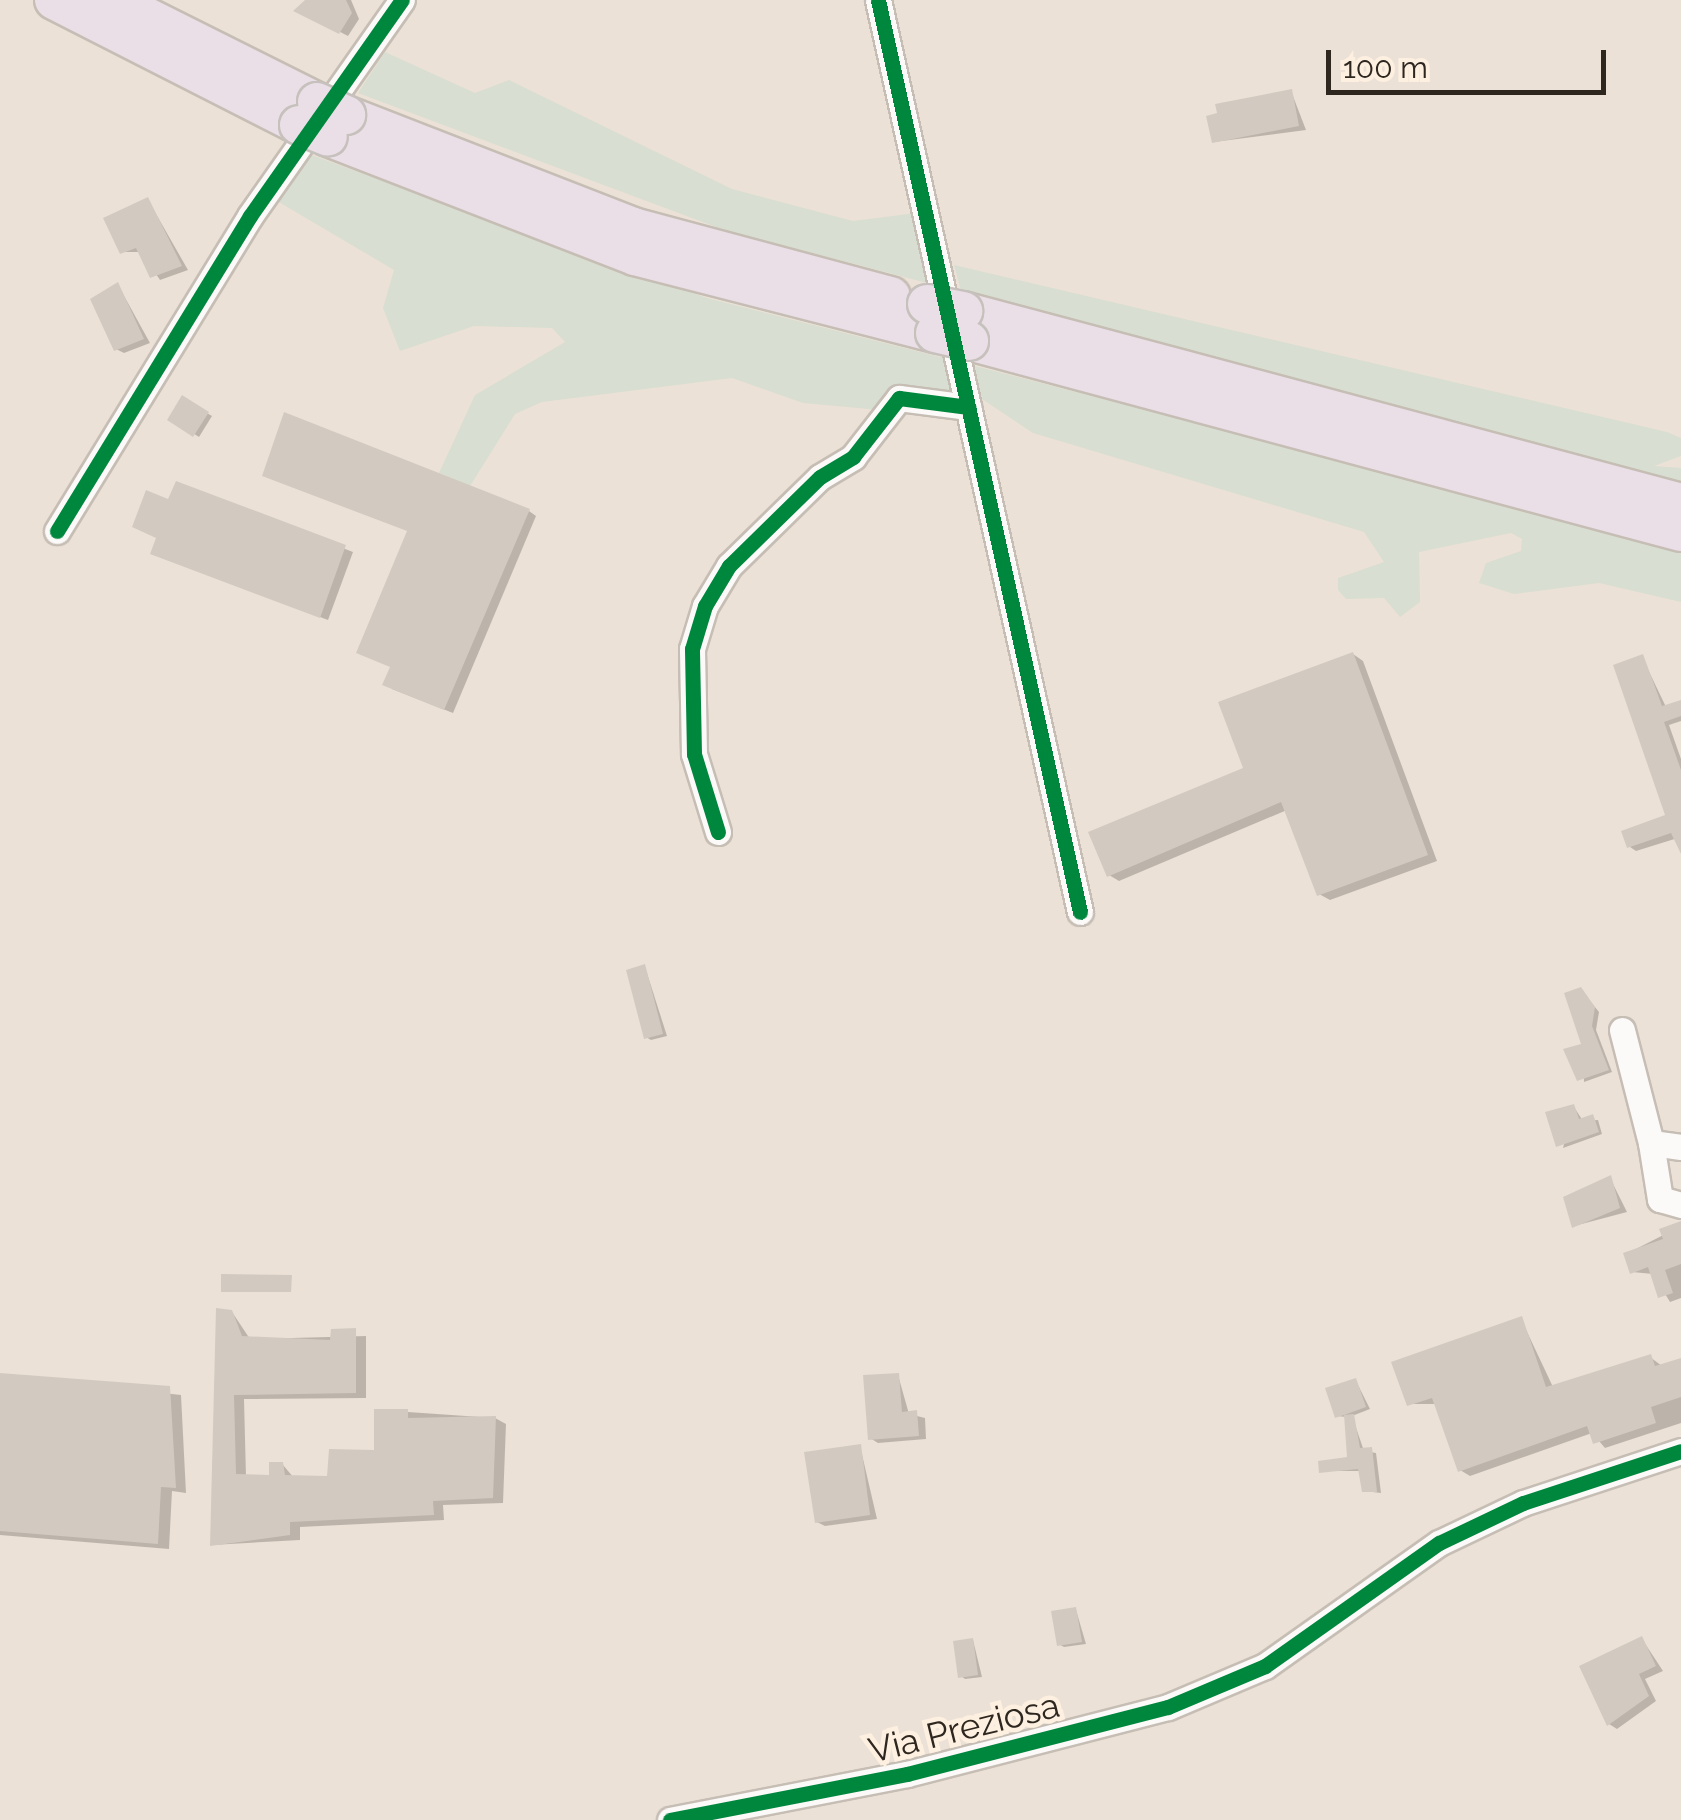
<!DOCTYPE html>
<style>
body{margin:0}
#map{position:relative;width:1681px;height:1820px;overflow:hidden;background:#ece1d6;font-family:Raleway,sans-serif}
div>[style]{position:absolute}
.green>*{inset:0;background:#d8ded1}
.shadow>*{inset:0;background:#0003}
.building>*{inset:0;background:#d2cac1}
.roads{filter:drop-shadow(2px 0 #c6beb5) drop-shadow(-2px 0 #c6beb5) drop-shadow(0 2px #c6beb5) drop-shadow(0 -2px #c6beb5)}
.minor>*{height:25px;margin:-12.5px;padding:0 12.5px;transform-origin:12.5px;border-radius:12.5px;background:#fcfaf9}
.highway>*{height:38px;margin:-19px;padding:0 19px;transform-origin:19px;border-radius:19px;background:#eadfe7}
.bridges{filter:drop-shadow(2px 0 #c6c1bc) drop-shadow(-2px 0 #c6c1bc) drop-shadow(0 2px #c6c1bc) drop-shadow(0 -2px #c6c1bc)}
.highway-bridge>*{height:38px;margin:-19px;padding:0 19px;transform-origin:19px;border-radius:19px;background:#eadfe7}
.cycleway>*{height:15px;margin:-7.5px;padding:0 7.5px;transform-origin:7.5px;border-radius:7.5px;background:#00873e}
span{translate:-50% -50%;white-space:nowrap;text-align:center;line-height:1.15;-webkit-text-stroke:9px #fef0e0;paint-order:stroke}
.street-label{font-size:35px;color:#2e2720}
.scale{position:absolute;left:1326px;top:50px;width:280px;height:45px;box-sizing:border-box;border:5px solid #2e2720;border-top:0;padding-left:12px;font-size:30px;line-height:35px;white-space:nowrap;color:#2e2720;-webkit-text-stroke:8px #fef0e0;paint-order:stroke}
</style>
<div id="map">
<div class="green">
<i style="clip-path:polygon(385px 52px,475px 93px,509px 80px,732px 189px,853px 221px,916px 213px,931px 284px,724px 230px,358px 93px)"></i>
<i style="clip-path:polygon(306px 153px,707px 298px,952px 360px,959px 400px,880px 410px,803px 403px,732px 378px,542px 402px,515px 414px,470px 486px,439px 473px,475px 395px,565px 342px,552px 328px,474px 326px,400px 351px,383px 308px,394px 270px,272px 198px)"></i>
<i style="clip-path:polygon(954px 265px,1667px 432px,1681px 438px,1681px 456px,1654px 466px,1681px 468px,1681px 484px,1108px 338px,961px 291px)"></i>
<i style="clip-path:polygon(967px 364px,1681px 547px,1681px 602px,1599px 583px,1514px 594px,1479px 583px,1486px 563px,1521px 551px,1522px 539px,1511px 533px,1419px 552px,1420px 602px,1400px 617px,1384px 598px,1346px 599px,1338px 590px,1338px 578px,1384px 562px,1364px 532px,1033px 433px,973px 393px)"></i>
</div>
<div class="shadow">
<i style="clip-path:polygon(308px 0,351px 0,359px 19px,348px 36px,297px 10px)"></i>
<i style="clip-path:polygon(1291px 91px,1306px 130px,1214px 142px)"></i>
<i style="clip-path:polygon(148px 200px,188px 270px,160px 280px,141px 252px,122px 252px)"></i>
<i style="clip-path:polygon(118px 285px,150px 343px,124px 353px,116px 349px)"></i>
<i style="clip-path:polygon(183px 399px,212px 416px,199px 437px,171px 419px)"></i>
<i style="clip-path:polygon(177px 484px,353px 552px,328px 620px,160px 557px)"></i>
<i style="clip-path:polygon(529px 511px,536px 516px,453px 713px,392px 689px,409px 532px)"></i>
<i style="clip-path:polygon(1353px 654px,1363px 661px,1437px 861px,1330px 900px,1319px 894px,1287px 810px,1119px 881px,1109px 875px,1246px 769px)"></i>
<i style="clip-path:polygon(1642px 657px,1666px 707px,1681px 702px,1681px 721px,1669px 725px,1681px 759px,1681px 837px,1636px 851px,1630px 847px,1668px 817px)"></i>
<i style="clip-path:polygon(645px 967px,667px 1036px,651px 1040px,646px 1037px)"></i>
<i style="clip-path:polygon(1581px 990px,1599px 1012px,1596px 1030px,1612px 1072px,1584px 1082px)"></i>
<i style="clip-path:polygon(1574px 1107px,1583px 1121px,1598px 1120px,1602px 1134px,1563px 1148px)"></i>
<i style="clip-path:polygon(1610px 1178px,1627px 1212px,1574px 1226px)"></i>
<i style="clip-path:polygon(1681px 1226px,1681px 1298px,1670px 1302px,1653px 1274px,1632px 1272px,1626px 1254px)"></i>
<i style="clip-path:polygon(232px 1312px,250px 1339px,366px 1336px,366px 1398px,244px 1399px,246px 1477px,271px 1477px,283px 1465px,294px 1478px,329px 1479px,376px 1452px,408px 1412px,495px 1418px,506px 1424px,503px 1503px,443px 1505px,444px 1520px,300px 1527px,300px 1540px,212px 1545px)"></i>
<i style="clip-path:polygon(1521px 1319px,1553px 1387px,1650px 1357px,1662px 1366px,1681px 1361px,1681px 1423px,1605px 1448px,1592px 1433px,1470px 1476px,1460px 1470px,1437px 1404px,1409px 1404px)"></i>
<i style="clip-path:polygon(0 1375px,181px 1395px,186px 1493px,172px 1491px,169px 1549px,0 1535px)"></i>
<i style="clip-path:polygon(898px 1375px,909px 1414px,925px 1418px,926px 1439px,878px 1443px,870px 1438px)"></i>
<i style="clip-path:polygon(1356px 1381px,1370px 1409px,1352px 1416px,1364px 1451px,1376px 1453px,1381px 1493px,1364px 1491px,1361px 1471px,1321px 1471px,1350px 1459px,1346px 1417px,1337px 1416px)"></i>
<i style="clip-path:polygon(860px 1446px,877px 1519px,825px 1526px,817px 1522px)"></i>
<i style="clip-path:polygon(1076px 1610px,1086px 1644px,1064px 1647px,1059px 1644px)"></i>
<i style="clip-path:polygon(1642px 1639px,1663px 1671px,1645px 1679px,1656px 1701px,1617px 1729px,1609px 1724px)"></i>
<i style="clip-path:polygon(973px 1640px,982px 1677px,965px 1679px,961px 1676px)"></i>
</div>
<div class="building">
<i style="clip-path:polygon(305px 0,346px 0,352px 13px,339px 34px,293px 11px)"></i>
<i style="clip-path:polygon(1292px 89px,1299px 126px,1212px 143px,1206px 116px,1217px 113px,1215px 104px)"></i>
<i style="clip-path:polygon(148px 197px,182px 266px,150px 278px,136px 248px,120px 254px,103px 218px)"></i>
<i style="clip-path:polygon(118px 282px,144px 339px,114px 351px,90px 299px)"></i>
<i style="clip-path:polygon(182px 395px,209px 412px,193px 437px,167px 420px)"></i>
<i style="clip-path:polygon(284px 412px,530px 509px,444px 710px,382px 685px,390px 667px,356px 653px,407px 531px,262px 476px)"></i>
<i style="clip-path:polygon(176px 481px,346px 545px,320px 618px,150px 554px,156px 538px,132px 527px,146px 490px,168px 499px)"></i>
<i style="clip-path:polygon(1353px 652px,1428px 855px,1317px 896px,1281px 802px,1107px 877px,1088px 832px,1243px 768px,1218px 702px)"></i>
<i style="clip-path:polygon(1643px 654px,1662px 706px,1681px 700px,1681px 716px,1664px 722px,1681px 770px,1681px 854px,1671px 833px,1627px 848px,1621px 831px,1665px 815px,1613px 665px)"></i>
<i style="clip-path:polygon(645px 964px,663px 1034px,644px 1039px,626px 970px)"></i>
<i style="clip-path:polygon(1581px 987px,1595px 1007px,1592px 1026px,1609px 1070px,1577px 1081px,1563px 1049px,1581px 1044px,1564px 993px)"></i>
<i style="clip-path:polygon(1574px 1104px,1579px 1119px,1593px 1114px,1599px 1132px,1556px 1147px,1545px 1112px)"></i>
<i style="clip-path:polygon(1611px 1175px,1620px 1208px,1572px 1228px,1563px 1197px)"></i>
<i style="clip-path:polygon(1681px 1221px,1681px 1264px,1665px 1270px,1673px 1293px,1658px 1298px,1648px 1267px,1630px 1274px,1623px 1253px,1663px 1239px,1659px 1229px)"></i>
<i style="clip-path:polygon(221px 1274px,292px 1275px,291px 1292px,221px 1292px)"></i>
<i style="clip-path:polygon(216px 1308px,232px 1310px,242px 1336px,330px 1340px,331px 1329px,356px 1328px,356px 1393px,234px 1395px,236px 1474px,269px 1475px,269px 1462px,283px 1462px,285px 1475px,327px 1476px,329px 1449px,374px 1450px,374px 1409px,408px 1409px,408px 1418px,496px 1416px,493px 1498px,433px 1501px,434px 1515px,290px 1522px,290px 1535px,210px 1546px)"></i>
<i style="clip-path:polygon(1522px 1316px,1546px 1387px,1651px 1354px,1655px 1366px,1681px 1358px,1681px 1397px,1651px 1407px,1656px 1423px,1593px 1444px,1587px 1426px,1458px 1472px,1432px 1398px,1407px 1406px,1391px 1362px)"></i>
<i style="clip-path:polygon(0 1373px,170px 1386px,176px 1488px,161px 1487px,158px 1544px,0 1531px)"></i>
<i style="clip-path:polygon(899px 1373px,902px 1412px,917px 1410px,919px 1436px,868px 1440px,863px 1375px)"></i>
<i style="clip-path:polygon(1356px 1378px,1366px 1407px,1344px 1415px,1354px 1414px,1360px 1448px,1372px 1447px,1377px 1492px,1362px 1492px,1358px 1469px,1319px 1473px,1318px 1461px,1347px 1457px,1344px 1415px,1335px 1418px,1325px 1388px)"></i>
<i style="clip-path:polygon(861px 1444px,870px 1515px,815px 1523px,804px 1452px)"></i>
<i style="clip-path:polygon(1076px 1607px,1082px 1642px,1057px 1646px,1051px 1611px)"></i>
<i style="clip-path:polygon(1642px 1636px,1656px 1666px,1639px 1674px,1649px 1696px,1607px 1726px,1579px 1666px)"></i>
<i style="clip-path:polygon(973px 1638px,978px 1675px,958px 1678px,953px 1641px)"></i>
</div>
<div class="roads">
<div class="minor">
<i style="left:878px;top:0;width:934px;rotate:77.51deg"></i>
<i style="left:57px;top:531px;width:369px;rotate:-58.5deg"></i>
<i style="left:250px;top:216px;width:264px;rotate:-54.9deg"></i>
<i style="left:718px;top:832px;width:82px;rotate:-107.1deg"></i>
<i style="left:694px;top:754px;width:105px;rotate:-91.1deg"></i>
<i style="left:692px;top:649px;width:45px;rotate:-73.2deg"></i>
<i style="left:705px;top:606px;width:47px;rotate:-59deg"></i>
<i style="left:729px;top:566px;width:127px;rotate:-44.4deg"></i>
<i style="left:820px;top:477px;width:39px;rotate:-31deg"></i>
<i style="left:853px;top:457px;width:75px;rotate:-52.1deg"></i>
<i style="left:899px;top:398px;width:70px;rotate:7.4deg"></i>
<i style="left:1622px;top:1030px;width:117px;rotate:75.6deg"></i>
<i style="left:1681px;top:1147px;width:30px;rotate:-172deg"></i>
<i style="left:1651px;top:1143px;width:57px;rotate:80.9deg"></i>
<i style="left:1660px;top:1199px;width:22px;rotate:16deg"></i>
<i style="left:670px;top:1820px;width:241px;rotate:-11deg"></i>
<i style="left:907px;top:1774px;width:269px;rotate:-14.4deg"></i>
<i style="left:1168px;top:1707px;width:105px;rotate:-22.9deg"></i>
<i style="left:1265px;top:1666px;width:213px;rotate:-35.3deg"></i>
<i style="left:1439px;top:1543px;width:93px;rotate:-25.5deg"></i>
<i style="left:1523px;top:1503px;width:166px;rotate:-18.2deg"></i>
</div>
<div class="highway">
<i style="left:54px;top:0;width:275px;rotate:27deg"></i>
<i style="left:113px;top:0;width:228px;rotate:26.6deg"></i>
<i style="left:346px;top:115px;width:308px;rotate:21.3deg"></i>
<i style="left:633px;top:227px;width:267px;rotate:15deg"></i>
<i style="left:328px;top:137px;width:329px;rotate:21.2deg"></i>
<i style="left:635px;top:256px;width:310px;rotate:14.4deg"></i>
<i style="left:963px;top:311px;width:743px;rotate:14.97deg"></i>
<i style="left:969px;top:341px;width:737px;rotate:15.02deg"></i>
</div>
</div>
<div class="bridges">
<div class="highway-bridge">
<i style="left:317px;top:102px;width:32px;rotate:24deg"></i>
<i style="left:299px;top:125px;width:31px;rotate:22deg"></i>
<i style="left:927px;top:304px;width:37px;rotate:11deg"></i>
<i style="left:935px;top:333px;width:35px;rotate:13deg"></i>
</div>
</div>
<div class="cycleway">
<i style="left:878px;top:0;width:934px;rotate:77.51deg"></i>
<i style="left:57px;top:531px;width:369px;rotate:-58.5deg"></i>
<i style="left:250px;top:216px;width:264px;rotate:-54.9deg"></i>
<i style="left:718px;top:832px;width:82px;rotate:-107.1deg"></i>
<i style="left:694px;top:754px;width:105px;rotate:-91.1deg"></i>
<i style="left:692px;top:649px;width:45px;rotate:-73.2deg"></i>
<i style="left:705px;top:606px;width:47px;rotate:-59deg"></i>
<i style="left:729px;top:566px;width:127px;rotate:-44.4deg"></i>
<i style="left:820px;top:477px;width:39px;rotate:-31deg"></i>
<i style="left:853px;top:457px;width:75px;rotate:-52.1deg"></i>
<i style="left:899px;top:398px;width:70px;rotate:7.4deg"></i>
<i style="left:670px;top:1820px;width:241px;rotate:-11deg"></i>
<i style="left:907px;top:1774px;width:269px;rotate:-14.4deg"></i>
<i style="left:1168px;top:1707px;width:105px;rotate:-22.9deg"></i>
<i style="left:1265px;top:1666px;width:213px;rotate:-35.3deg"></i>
<i style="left:1439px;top:1543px;width:93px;rotate:-25.5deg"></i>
<i style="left:1523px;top:1503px;width:166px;rotate:-18.2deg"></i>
</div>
<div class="street-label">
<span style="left:964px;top:1728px;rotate:-14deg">Via Preziosa</span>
</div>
<div class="scale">100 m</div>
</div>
